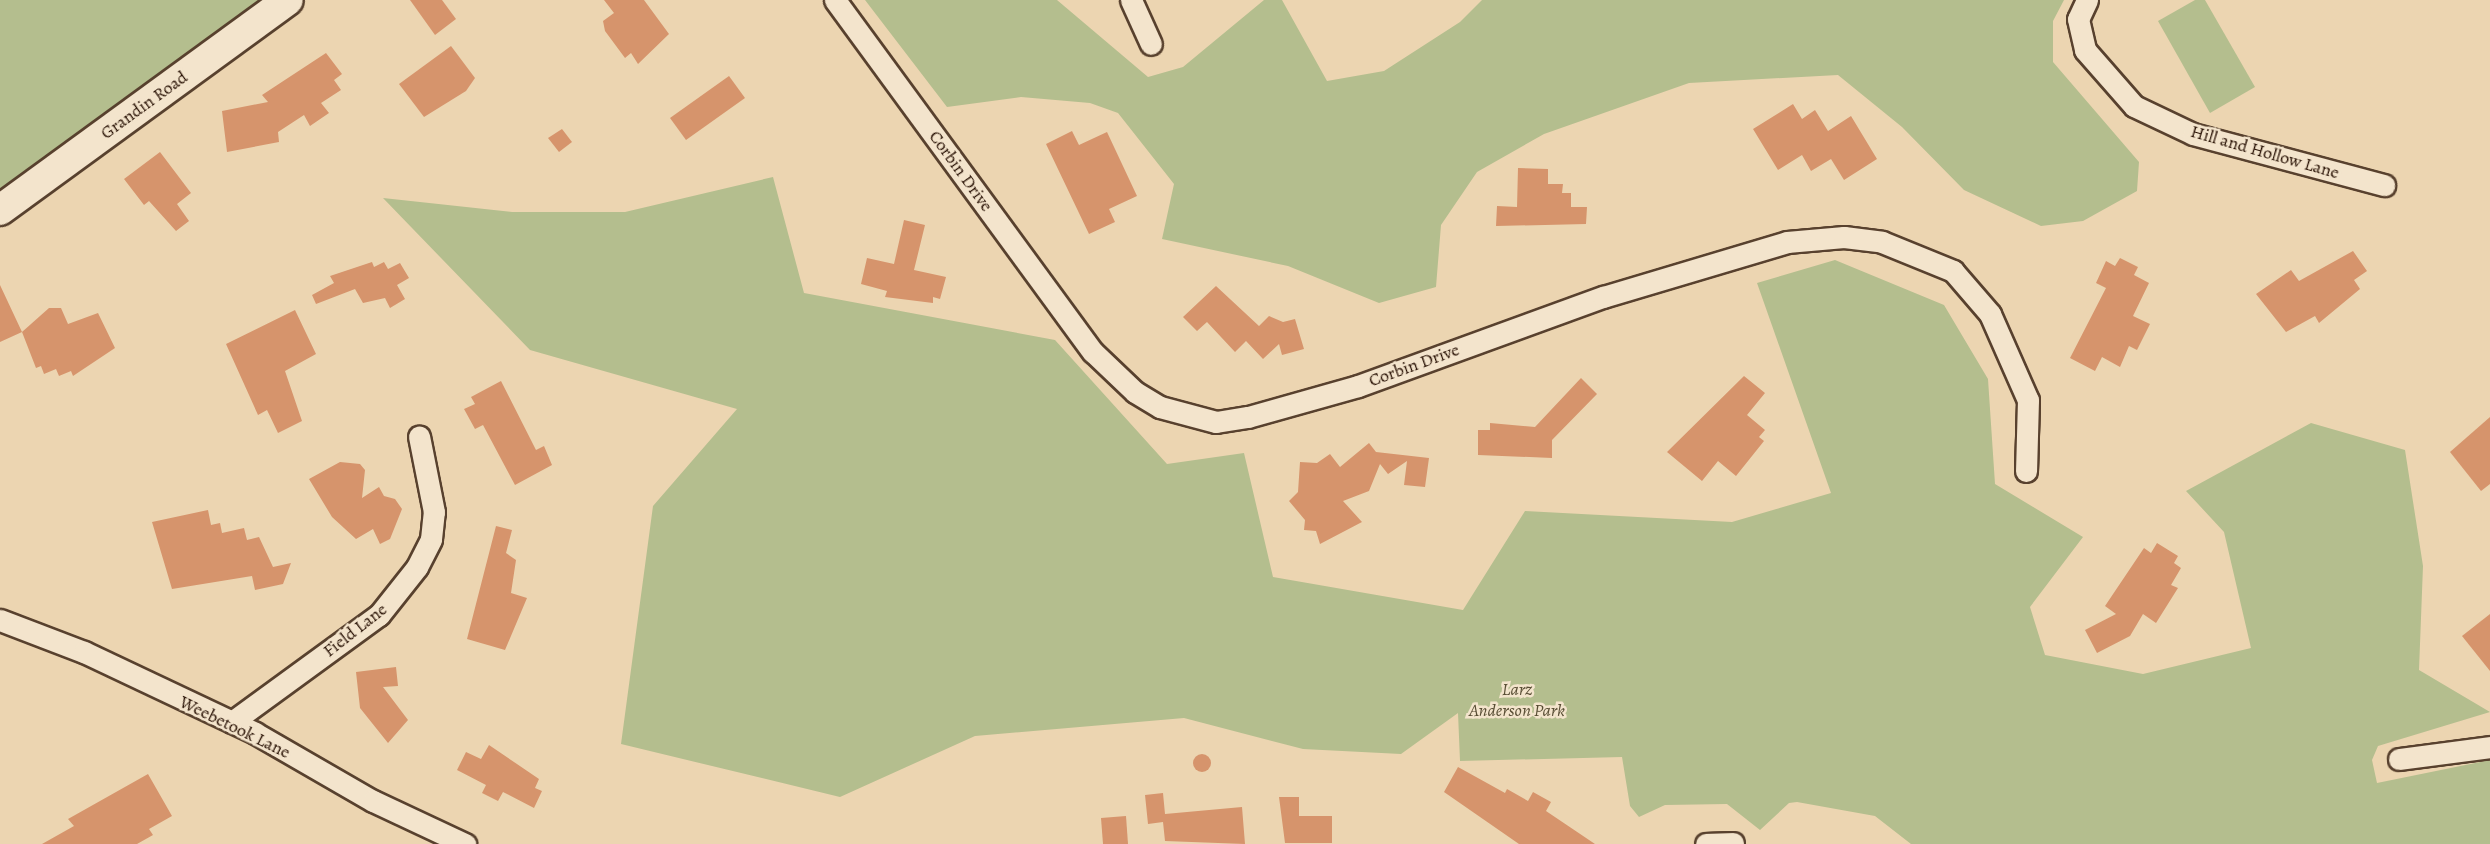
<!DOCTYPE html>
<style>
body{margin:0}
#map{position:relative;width:2490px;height:844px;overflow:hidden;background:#ecd5b1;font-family:Alegreya,serif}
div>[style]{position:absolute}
.green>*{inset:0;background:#b4be8e}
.building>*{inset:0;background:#d6946c}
.round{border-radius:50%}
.roads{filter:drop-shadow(2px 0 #58412e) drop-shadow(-2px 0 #58412e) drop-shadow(0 2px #58412e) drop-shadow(0 -2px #58412e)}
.street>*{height:21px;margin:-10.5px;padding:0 10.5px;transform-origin:10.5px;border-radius:10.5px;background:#f3e4cc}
.secondary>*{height:30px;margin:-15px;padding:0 15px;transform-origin:15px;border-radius:15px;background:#f3e4cc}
span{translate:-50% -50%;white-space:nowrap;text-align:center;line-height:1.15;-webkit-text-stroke:5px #f3e4cc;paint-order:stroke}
.street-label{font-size:18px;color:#271003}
.park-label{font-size:18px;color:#584d34;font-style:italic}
</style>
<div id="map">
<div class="green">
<i style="clip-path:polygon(0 0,260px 0,0 191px)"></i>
<i style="clip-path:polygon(865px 0,1057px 0,1148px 77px,1183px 67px,1264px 0,1282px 0,1327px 81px,1384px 71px,1460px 22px,1482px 0,2064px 0,2053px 21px,2053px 62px,2139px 162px,2137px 191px,2083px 221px,2041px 226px,1964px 190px,1902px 127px,1838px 75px,1689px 83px,1544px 134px,1477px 172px,1441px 225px,1436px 287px,1379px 303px,1288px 266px,1162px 239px,1174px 184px,1118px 113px,1090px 103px,1021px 97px,947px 107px)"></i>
<i style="clip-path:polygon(2195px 0,2205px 0,2255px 87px,2210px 113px,2158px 21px)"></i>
<i style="clip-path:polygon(773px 177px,804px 293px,1055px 340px,1167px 464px,1244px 453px,1273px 577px,1463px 610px,1525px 511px,1732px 522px,1831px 493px,1757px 283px,1835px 260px,1944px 305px,1988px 379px,1995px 484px,2083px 537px,2030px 607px,2045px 655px,2143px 674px,2251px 648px,2224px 532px,2186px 491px,2311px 423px,2405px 450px,2423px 566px,2419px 670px,2490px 712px,2378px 746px,2372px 760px,2377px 783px,2490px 760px,2490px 844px,1911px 844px,1875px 816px,1797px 802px,1789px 803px,1760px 830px,1727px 804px,1665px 805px,1639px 817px,1630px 806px,1622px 757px,1460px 761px,1458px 713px,1401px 754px,1303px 749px,1184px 718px,975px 736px,840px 797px,621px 744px,653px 506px,737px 409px,530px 350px,383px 198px,512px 212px,625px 212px)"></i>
</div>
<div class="building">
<i style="clip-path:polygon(410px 0,442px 0,456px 19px,435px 35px)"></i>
<i style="clip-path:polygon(604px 0,644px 0,669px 34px,638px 64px,631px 53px,625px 58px,605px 31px,603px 21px,614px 13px)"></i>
<i style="clip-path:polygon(451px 46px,475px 78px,466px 91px,424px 117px,399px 84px)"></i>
<i style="clip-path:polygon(326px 53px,342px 74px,334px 80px,341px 90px,321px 103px,329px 113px,310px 126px,304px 115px,278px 132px,279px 142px,227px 152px,222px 111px,268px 102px,262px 95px)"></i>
<i style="clip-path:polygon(729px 76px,745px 98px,686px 140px,670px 118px)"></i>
<i style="clip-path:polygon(1793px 104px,1802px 119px,1815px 110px,1828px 131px,1851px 116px,1877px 159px,1844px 180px,1831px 159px,1811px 171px,1802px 155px,1778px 170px,1753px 129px)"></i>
<i style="clip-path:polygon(562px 129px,572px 142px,559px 152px,548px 138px)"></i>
<i style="clip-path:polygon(1072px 131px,1079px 145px,1107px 132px,1137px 196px,1109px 209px,1115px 222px,1089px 234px,1046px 144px)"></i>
<i style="clip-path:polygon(160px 152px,191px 193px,177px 204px,189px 221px,176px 231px,149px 201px,144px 205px,124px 179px)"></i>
<i style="clip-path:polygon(1518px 168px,1548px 169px,1548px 184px,1563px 184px,1562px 193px,1571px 193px,1571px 207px,1587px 207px,1586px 224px,1496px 226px,1497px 206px,1517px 207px)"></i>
<i style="clip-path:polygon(904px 220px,925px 225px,914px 270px,946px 277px,940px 299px,933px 297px,933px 303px,885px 297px,887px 291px,861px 284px,867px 258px,894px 264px)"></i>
<i style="clip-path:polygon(2353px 251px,2367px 271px,2354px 280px,2360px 289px,2319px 323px,2315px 316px,2286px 332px,2256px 294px,2291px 270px,2299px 281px)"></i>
<i style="clip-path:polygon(2120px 258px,2138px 267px,2134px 275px,2149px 283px,2133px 316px,2150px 324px,2137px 350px,2129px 346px,2120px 367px,2102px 357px,2095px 371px,2070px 358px,2106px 288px,2096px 283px,2106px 261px,2115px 266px)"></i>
<i style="clip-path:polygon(372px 262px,374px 267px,384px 262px,388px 269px,400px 263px,409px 278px,397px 285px,405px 299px,390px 308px,385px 298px,363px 303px,355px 289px,316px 304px,312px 295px,334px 283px,330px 276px)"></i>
<i style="clip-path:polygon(0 285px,22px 332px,49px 308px,61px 308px,68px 324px,98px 313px,115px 348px,73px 376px,71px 371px,59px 376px,56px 369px,44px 374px,41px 366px,36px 368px,22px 332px,0 342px)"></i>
<i style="clip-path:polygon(1216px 286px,1259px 326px,1269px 316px,1283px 322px,1295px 319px,1304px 349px,1282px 355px,1279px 344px,1263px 359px,1246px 341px,1235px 352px,1207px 322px,1197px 331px,1183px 317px)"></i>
<i style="clip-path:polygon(295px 310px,316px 354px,285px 371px,302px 421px,278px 433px,267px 410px,258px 415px,226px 344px)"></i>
<i style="clip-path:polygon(1744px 376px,1765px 393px,1747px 415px,1765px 430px,1759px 437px,1764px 441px,1736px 476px,1718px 461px,1702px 481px,1667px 452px)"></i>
<i style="clip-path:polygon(1581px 378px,1597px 394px,1552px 440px,1552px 458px,1478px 455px,1478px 430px,1490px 430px,1490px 423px,1535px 427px)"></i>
<i style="clip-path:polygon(501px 381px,536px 450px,544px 446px,552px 465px,515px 485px,483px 425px,475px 429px,464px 409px,475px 404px,471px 397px)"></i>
<i style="clip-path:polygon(2490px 417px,2490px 484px,2481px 491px,2450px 452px)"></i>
<i style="clip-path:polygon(1369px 443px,1376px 452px,1429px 458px,1425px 487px,1404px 485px,1407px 461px,1388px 474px,1380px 464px,1369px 491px,1343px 501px,1362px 522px,1320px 544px,1316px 531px,1304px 530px,1305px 520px,1289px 501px,1298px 492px,1300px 462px,1317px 463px,1330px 454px,1340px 467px)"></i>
<i style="clip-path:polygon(340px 462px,360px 464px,365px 470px,362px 498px,379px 487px,384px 496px,395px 499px,402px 509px,390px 539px,380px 544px,373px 529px,356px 539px,332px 517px,309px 479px)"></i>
<i style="clip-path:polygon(208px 510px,211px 525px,220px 523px,222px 533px,244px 528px,247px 540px,259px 537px,273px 567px,291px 563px,283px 584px,255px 590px,252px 576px,172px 589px,152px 522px)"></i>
<i style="clip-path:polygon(496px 526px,512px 530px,506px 553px,516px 560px,511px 593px,527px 598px,505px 650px,467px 639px)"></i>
<i style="clip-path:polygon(2157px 543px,2178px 556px,2174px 563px,2181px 568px,2171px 585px,2178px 588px,2156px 623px,2143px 614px,2130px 636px,2097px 653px,2085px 630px,2116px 614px,2105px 606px,2144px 548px,2151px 553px)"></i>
<i style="clip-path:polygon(2490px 614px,2490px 671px,2462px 636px)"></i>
<i style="clip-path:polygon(396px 667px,398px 686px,383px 687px,408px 720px,388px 743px,360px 708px,356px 672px)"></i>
<i style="clip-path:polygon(489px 745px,539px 779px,535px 788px,542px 791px,534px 808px,503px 792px,498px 801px,482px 793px,486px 785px,457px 770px,466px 752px,481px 759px)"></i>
<i class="round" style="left:1193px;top:754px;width:18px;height:18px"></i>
<i style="clip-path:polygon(1458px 767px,1505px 793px,1507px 789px,1528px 801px,1533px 792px,1551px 802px,1546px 811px,1595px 844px,1519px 844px,1444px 792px)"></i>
<i style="clip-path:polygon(148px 774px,172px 816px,149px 829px,153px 835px,137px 844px,42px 844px,74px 826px,68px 819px)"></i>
<i style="clip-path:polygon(1163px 793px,1165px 814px,1242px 807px,1245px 844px,1165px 841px,1163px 822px,1148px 824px,1145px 795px)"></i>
<i style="clip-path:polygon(1279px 797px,1299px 797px,1299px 816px,1332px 816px,1332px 843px,1285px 843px)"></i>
<i style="clip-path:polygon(1126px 816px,1128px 844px,1103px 844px,1101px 818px)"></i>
</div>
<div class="roads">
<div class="street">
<i style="left:835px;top:0;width:436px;rotate:53.8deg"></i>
<i style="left:1093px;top:352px;width:58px;rotate:43.6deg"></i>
<i style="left:1135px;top:392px;width:29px;rotate:31deg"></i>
<i style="left:1160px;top:407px;width:58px;rotate:15deg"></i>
<i style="left:1216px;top:422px;width:32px;rotate:-9deg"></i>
<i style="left:1248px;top:417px;width:114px;rotate:-15.7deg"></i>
<i style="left:1358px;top:386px;width:261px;rotate:-20deg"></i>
<i style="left:1603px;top:297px;width:192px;rotate:-16.6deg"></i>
<i style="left:1787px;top:242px;width:57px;rotate:-5deg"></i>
<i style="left:1844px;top:237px;width:38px;rotate:7deg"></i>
<i style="left:1882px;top:242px;width:77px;rotate:22.2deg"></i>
<i style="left:1953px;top:271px;width:57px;rotate:49.3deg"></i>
<i style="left:1990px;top:314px;width:94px;rotate:66.2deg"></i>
<i style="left:2028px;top:400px;width:71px;rotate:91.6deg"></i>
<i style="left:1131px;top:0;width:48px;rotate:65.6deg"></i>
<i style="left:2087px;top:0;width:21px;rotate:115deg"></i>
<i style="left:2078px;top:19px;width:32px;rotate:77deg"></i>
<i style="left:2085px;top:50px;width:74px;rotate:48.8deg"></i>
<i style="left:2134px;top:106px;width:65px;rotate:25.4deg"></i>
<i style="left:2193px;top:134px;width:198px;rotate:15deg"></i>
<i style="left:0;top:620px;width:90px;rotate:20.9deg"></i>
<i style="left:84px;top:652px;width:189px;rotate:25.3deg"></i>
<i style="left:255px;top:733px;width:136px;rotate:30deg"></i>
<i style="left:373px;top:801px;width:102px;rotate:25.1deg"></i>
<i style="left:232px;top:722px;width:182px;rotate:-36.1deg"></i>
<i style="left:379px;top:615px;width:61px;rotate:-51.6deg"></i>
<i style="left:417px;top:567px;width:31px;rotate:-63deg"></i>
<i style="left:431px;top:539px;width:27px;rotate:-84deg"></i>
<i style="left:434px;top:512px;width:77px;rotate:-101.2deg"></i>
<i style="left:2399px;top:759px;width:92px;rotate:-7.5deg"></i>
<i style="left:1706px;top:844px;width:27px;rotate:-2deg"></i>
</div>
<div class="secondary">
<i style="left:0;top:210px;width:356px;rotate:-36.1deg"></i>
</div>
</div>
<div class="street-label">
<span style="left:144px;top:105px;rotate:-36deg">Grandin Road</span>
<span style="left:2265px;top:152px;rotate:16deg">Hill and Hollow Lane</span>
<span style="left:961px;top:171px;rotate:54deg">Corbin Drive</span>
<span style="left:1414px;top:365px;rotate:-20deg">Corbin Drive</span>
<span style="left:355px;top:630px;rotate:-38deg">Field Lane</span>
<span style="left:235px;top:727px;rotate:26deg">Weebetook Lane</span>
</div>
<div class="park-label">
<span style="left:1517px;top:700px">Larz<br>Anderson Park</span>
</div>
</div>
